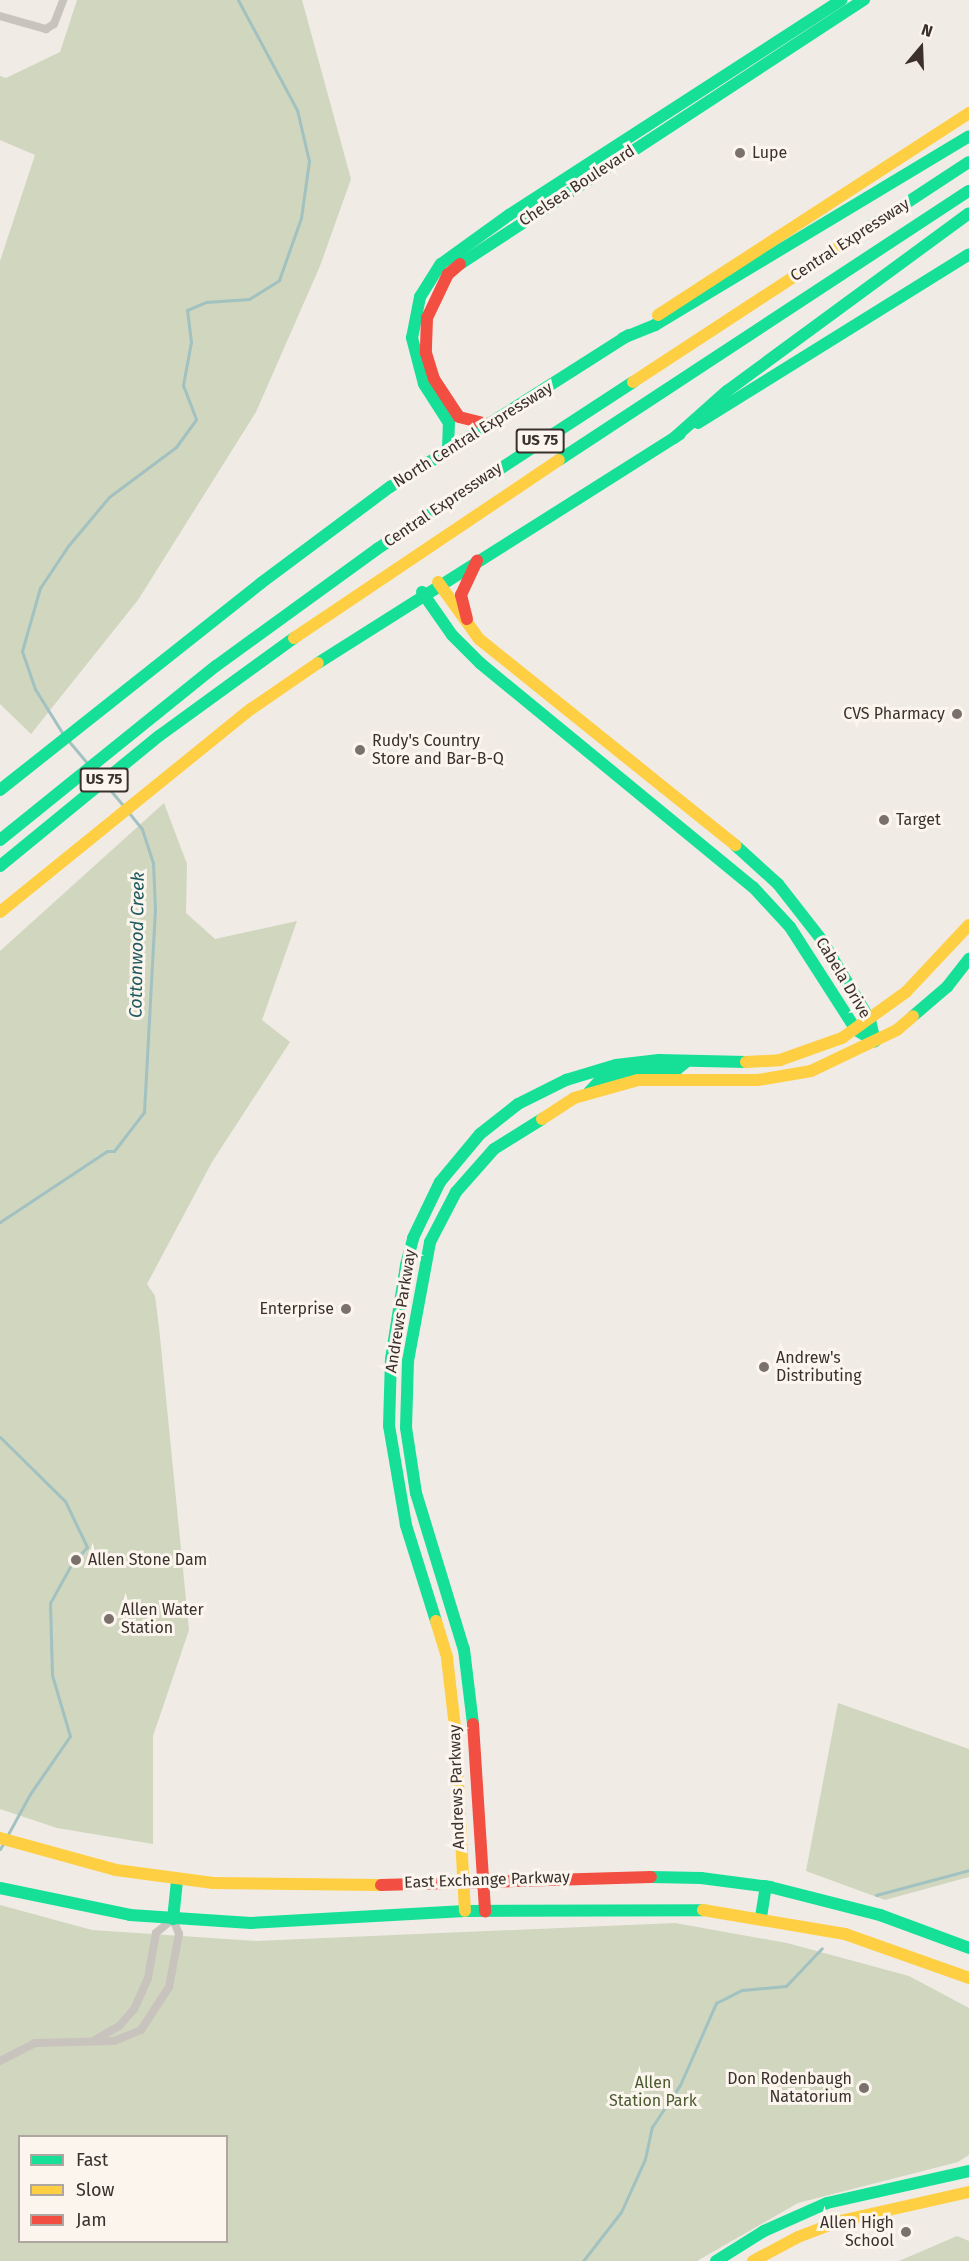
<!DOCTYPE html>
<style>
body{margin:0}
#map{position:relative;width:969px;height:2261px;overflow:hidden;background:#f0ebe5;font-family:"Fira Sans",sans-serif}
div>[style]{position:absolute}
.green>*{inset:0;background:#d1d6bf}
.stream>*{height:3px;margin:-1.5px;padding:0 1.5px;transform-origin:1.5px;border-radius:1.5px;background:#a1c2c1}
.street>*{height:8px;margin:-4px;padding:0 4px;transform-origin:4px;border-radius:4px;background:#c9c3be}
.fast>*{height:12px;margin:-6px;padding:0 6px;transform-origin:6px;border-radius:6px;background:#16e098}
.slow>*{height:12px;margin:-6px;padding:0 6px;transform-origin:6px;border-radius:6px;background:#ffcf43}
.jam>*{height:12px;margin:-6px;padding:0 6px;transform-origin:6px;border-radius:6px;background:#f24e42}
.dots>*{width:16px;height:16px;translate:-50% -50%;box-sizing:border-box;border:3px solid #fbf5ee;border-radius:50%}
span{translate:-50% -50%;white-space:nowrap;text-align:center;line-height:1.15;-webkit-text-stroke:6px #fbf5ee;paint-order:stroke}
.shield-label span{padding:2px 4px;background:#fbf5ee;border:2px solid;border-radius:4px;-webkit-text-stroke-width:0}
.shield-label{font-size:15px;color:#3b302b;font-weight:700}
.poi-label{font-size:16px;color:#3b302b}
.left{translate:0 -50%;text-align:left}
.right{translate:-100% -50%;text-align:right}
.street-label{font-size:16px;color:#3b302b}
.park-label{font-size:16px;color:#4a5a2e}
.water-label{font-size:18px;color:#1f5a5e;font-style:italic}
.legend{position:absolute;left:18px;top:2135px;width:210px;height:108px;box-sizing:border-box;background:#fbf5ee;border:2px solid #aea6a0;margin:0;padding:8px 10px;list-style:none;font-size:18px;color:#3b302b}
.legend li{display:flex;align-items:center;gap:12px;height:30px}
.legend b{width:30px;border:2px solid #aea6a0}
.north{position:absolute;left:891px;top:18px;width:60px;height:60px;-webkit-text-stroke:4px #fbf5ee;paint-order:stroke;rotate:19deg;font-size:16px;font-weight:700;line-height:24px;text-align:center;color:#3b302b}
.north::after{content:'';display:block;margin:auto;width:21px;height:27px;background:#3b302b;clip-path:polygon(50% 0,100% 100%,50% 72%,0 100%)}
</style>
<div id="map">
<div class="green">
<i style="clip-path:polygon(77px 0,302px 0,351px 179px,320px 266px,256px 412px,138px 600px,31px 734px,0 704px,0 261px,35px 155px,0 140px,0 76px,6px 78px,60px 52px)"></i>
<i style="clip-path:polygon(164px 803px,187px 864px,186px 913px,215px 939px,297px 921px,262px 1020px,290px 1042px,212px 1162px,147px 1284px,155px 1296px,159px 1327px,189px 1630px,153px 1736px,153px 1844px,57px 1828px,0 1809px,0 951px)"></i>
<i style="clip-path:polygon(838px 1703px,969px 1749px,969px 1877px,885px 1900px,806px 1871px)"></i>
<i style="clip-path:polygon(evenodd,0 1905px,92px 1930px,256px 1941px,675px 1923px,787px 1943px,909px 1976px,969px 2008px,969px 2155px,958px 2162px,798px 2203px,697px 2261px,0 2261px,0 1905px,20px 2136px,226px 2136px,226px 2242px,20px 2242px,20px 2136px)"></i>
<i style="clip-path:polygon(957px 2236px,969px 2241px,969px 2261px,899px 2261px)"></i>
</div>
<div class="stream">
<i style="left:63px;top:734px;width:53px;rotate:-121.9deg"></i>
<i style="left:35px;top:689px;width:40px;rotate:-108.9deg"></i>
<i style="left:22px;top:651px;width:66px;rotate:-74.1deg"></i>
<i style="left:40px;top:588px;width:50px;rotate:-56.3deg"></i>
<i style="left:68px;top:546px;width:64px;rotate:-50.1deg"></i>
<i style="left:109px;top:497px;width:84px;rotate:-36.7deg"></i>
<i style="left:176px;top:447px;width:34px;rotate:-54deg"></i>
<i style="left:196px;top:419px;width:36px;rotate:-111deg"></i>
<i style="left:183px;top:385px;width:44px;rotate:-79.5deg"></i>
<i style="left:191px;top:342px;width:32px;rotate:-97deg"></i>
<i style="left:187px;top:310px;width:21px;rotate:-23deg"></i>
<i style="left:206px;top:302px;width:43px;rotate:-4deg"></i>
<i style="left:249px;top:299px;width:36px;rotate:-32deg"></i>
<i style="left:279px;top:280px;width:66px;rotate:-70.5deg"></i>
<i style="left:301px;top:218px;width:58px;rotate:-82deg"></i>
<i style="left:309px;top:161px;width:52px;rotate:-103.2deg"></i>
<i style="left:297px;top:110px;width:125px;rotate:-118.2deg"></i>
<i style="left:67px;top:739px;width:33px;rotate:50deg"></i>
<i style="left:106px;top:785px;width:30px;rotate:50deg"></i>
<i style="left:0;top:1222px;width:128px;rotate:-33.6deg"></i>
<i style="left:107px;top:1151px;width:7px"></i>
<i style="left:114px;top:1151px;width:49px;rotate:-52.4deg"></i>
<i style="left:144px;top:1112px;width:202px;rotate:-86.9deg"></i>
<i style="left:155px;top:910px;width:47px;rotate:-92.4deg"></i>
<i style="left:153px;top:863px;width:36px;rotate:-108deg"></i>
<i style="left:142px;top:829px;width:21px;rotate:-129deg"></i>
<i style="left:0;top:1437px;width:91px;rotate:44.6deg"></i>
<i style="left:65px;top:1501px;width:51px;rotate:64.4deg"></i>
<i style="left:87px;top:1547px;width:24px;rotate:132deg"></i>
<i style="left:71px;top:1565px;width:43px;rotate:118.9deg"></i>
<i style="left:50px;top:1603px;width:72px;rotate:88.4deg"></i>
<i style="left:52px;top:1675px;width:64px;rotate:73.6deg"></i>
<i style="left:70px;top:1736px;width:70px;rotate:124.6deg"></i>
<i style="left:30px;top:1794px;width:48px;rotate:118.7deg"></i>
<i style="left:0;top:1849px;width:8px;rotate:-60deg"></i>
<i style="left:876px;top:1895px;width:96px;rotate:-15deg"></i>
<i style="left:583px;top:2261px;width:62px;rotate:-52.2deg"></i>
<i style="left:621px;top:2212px;width:58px;rotate:-65.6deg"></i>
<i style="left:645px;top:2159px;width:33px;rotate:-78deg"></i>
<i style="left:652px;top:2127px;width:50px;rotate:-56.3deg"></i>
<i style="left:680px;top:2085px;width:90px;rotate:-66.3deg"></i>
<i style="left:716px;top:2003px;width:29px;rotate:-27deg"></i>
<i style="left:742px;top:1990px;width:44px;rotate:-5.2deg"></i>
<i style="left:786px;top:1986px;width:52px;rotate:-46.5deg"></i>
</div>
<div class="street">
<i style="left:0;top:16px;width:48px;rotate:15.8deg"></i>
<i style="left:46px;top:29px;width:9px;rotate:-32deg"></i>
<i style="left:54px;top:24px;width:26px;rotate:-69deg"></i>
<i style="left:0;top:2061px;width:39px;rotate:-27deg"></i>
<i style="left:35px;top:2043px;width:79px;rotate:-1.5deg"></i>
<i style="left:114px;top:2041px;width:29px;rotate:-22deg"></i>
<i style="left:141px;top:2030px;width:51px;rotate:-56.9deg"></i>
<i style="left:169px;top:1987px;width:54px;rotate:-79.3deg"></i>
<i style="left:179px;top:1934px;width:16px;rotate:-112deg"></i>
<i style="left:173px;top:1919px;width:22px;rotate:141deg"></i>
<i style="left:156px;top:1933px;width:46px;rotate:100.1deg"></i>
<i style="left:148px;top:1978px;width:34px;rotate:114deg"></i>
<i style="left:134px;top:2009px;width:23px;rotate:131deg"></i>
<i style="left:119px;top:2026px;width:28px;rotate:150deg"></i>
</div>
<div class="fast">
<i style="left:844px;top:244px;width:149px;rotate:-33.3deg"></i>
<i style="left:460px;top:264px;width:483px;rotate:-33.2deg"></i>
<i style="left:623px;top:338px;width:35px;rotate:-22deg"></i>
<i style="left:655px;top:325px;width:366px;rotate:-31deg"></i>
<i style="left:698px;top:423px;width:319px;rotate:-31.9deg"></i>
<i style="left:674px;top:438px;width:71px;rotate:-41.6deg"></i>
<i style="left:727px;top:391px;width:300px;rotate:-36.3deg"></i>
<i style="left:448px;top:449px;width:26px;rotate:-88deg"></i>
<i style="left:449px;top:423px;width:46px;rotate:-122.7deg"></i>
<i style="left:424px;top:384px;width:48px;rotate:-104.6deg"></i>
<i style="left:412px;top:338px;width:42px;rotate:-79deg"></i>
<i style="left:420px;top:297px;width:39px;rotate:-58deg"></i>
<i style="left:441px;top:264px;width:84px;rotate:-35.8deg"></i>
<i style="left:509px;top:215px;width:396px;rotate:-32.9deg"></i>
<i style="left:559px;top:460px;width:490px;rotate:-33.3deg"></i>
<i style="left:422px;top:592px;width:52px;rotate:55.1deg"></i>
<i style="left:452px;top:635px;width:40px;rotate:45deg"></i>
<i style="left:480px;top:663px;width:353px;rotate:39.4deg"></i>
<i style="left:753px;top:887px;width:54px;rotate:47.2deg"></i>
<i style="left:790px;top:927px;width:122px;rotate:57.3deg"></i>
<i style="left:856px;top:1030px;width:22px;rotate:30deg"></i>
<i style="left:318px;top:663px;width:428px;rotate:-32.3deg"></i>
<i style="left:0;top:790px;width:333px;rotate:-38.4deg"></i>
<i style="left:261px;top:583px;width:161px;rotate:-36.7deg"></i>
<i style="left:390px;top:487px;width:283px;rotate:-32.5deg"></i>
<i style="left:0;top:840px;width:277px;rotate:-38.9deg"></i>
<i style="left:216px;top:666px;width:199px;rotate:-36deg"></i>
<i style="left:377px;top:549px;width:306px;rotate:-33.1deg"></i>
<i style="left:735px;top:845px;width:58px;rotate:42.2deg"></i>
<i style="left:778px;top:884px;width:70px;rotate:52deg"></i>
<i style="left:821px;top:939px;width:95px;rotate:58.8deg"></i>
<i style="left:870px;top:1020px;width:22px;rotate:77deg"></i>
<i style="left:0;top:866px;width:205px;rotate:-39.3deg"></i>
<i style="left:159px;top:736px;width:167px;rotate:-36deg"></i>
<i style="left:913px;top:1016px;width:45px;rotate:-40.5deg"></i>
<i style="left:947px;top:987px;width:36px;rotate:-52deg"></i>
<i style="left:589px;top:1092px;width:18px;rotate:-47deg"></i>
<i style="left:601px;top:1079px;width:40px;rotate:-12deg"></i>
<i style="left:640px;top:1071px;width:36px;rotate:-2deg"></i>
<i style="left:676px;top:1070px;width:13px;rotate:-39deg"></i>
<i style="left:436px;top:1621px;width:101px;rotate:-107.4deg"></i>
<i style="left:406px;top:1525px;width:100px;rotate:-99.7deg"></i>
<i style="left:389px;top:1426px;width:67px;rotate:-88.3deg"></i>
<i style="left:391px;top:1359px;width:95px;rotate:-80.9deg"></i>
<i style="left:406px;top:1265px;width:28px;rotate:-75deg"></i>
<i style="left:413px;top:1238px;width:62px;rotate:-64.3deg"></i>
<i style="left:440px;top:1182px;width:62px;rotate:-50.2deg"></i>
<i style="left:480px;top:1134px;width:48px;rotate:-38.3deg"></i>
<i style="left:518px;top:1104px;width:54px;rotate:-26.6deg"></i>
<i style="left:566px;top:1080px;width:52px;rotate:-16.7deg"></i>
<i style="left:616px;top:1065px;width:43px;rotate:-6.6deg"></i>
<i style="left:659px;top:1060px;width:87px;rotate:1.3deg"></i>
<i style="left:473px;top:1724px;width:75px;rotate:-96.9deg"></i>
<i style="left:464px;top:1650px;width:164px;rotate:-107deg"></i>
<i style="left:416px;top:1493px;width:66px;rotate:-98.7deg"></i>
<i style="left:406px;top:1428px;width:67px;rotate:-88.3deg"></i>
<i style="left:408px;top:1361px;width:121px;rotate:-79.5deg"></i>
<i style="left:430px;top:1242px;width:56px;rotate:-62.5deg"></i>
<i style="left:456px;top:1192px;width:57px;rotate:-48.5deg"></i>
<i style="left:494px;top:1149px;width:57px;rotate:-32deg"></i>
<i style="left:651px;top:1877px;width:50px;rotate:1.1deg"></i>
<i style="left:701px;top:1878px;width:70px;rotate:7.4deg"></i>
<i style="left:770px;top:1887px;width:114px;rotate:14.3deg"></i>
<i style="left:880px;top:1915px;width:95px;rotate:20.3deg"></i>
<i style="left:0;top:1888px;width:133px;rotate:11.7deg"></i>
<i style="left:130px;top:1915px;width:121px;rotate:3.8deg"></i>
<i style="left:251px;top:1923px;width:214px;rotate:-3.2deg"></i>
<i style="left:465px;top:1911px;width:238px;rotate:-0.2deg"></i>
<i style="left:761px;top:1917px;width:31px;rotate:-81deg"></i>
<i style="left:173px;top:1919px;width:39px;rotate:-84deg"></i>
<i style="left:716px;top:2261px;width:57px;rotate:-32deg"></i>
<i style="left:764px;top:2231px;width:69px;rotate:-24deg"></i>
<i style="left:827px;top:2203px;width:146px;rotate:-12.7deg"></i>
</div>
<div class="slow">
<i style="left:658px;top:315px;width:371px;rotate:-33deg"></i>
<i style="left:633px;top:382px;width:252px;rotate:-33.2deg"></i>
<i style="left:438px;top:582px;width:70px;rotate:54.3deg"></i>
<i style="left:479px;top:639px;width:329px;rotate:38.8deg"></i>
<i style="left:294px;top:638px;width:319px;rotate:-33.9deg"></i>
<i style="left:0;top:912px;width:323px;rotate:-39deg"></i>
<i style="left:251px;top:709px;width:81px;rotate:-34.5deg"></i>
<i style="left:746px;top:1062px;width:34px;rotate:-3deg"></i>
<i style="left:780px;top:1060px;width:66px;rotate:-19.5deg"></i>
<i style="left:842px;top:1038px;width:79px;rotate:-35.7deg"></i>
<i style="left:906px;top:992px;width:92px;rotate:-46.8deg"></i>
<i style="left:542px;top:1119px;width:38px;rotate:-33deg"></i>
<i style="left:574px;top:1098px;width:66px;rotate:-15.7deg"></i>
<i style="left:638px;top:1080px;width:120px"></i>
<i style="left:758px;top:1080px;width:54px;rotate:-9.6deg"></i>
<i style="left:811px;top:1071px;width:95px;rotate:-25.5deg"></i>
<i style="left:897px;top:1030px;width:21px;rotate:-41deg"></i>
<i style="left:436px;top:1621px;width:39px;rotate:73deg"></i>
<i style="left:447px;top:1658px;width:69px;rotate:83.4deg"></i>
<i style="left:455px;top:1727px;width:184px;rotate:86.9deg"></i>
<i style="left:0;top:1838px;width:120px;rotate:15.4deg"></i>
<i style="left:116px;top:1870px;width:98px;rotate:7.6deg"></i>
<i style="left:213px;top:1883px;width:168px;rotate:0.7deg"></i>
<i style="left:703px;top:1910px;width:144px;rotate:9.6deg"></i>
<i style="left:845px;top:1934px;width:132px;rotate:19.5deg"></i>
<i style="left:753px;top:2261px;width:51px;rotate:-28.1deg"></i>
<i style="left:798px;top:2237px;width:45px;rotate:-20.9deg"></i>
<i style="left:840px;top:2221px;width:132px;rotate:-12.7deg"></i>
</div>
<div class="jam">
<i style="left:460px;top:264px;width:16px;rotate:140deg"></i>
<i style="left:448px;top:274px;width:49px;rotate:115.5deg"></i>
<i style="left:427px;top:318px;width:35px;rotate:92deg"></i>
<i style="left:426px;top:353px;width:27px;rotate:73deg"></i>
<i style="left:434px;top:379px;width:45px;rotate:56.7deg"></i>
<i style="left:459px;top:417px;width:29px;rotate:14deg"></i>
<i style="left:467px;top:619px;width:25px;rotate:-104deg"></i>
<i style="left:461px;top:595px;width:38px;rotate:-65deg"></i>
<i style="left:473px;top:1724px;width:188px;rotate:86.3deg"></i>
<i style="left:381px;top:1885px;width:270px;rotate:-1.7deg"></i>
</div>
<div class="dots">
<i style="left:740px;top:153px;background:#7a716c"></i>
<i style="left:957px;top:714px;background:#7a716c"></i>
<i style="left:360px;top:750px;background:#7a716c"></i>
<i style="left:884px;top:820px;background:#7a716c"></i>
<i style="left:346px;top:1309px;background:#7a716c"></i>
<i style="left:764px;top:1367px;background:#7a716c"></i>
<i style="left:76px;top:1560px;background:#7a716c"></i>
<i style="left:109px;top:1619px;background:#7a716c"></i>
<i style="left:864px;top:2088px;background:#7a716c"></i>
<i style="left:906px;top:2232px;background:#7a716c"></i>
</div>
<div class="shield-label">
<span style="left:540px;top:441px">US 75</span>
<span style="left:104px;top:780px">US 75</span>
</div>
<div class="poi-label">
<span class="left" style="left:752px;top:153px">Lupe</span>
<span class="right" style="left:945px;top:714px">CVS Pharmacy</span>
<span class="left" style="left:372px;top:750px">Rudy's Country<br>Store and Bar-B-Q</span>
<span class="left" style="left:896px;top:820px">Target</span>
<span class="right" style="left:334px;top:1309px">Enterprise</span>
<span class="left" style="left:776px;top:1367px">Andrew's<br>Distributing</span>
<span class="left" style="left:88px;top:1560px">Allen Stone Dam</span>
<span class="left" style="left:121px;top:1619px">Allen Water<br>Station</span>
<span class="right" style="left:852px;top:2088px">Don Rodenbaugh<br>Natatorium</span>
<span class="right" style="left:894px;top:2232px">Allen High<br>School</span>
</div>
<div class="street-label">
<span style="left:577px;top:186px;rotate:-33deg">Chelsea Boulevard</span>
<span style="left:850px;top:240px;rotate:-33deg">Central Expressway</span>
<span style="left:473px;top:435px;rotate:-32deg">North Central Expressway</span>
<span style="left:443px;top:505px;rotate:-34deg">Central Expressway</span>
<span style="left:843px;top:978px;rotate:59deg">Cabela Drive</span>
<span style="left:401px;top:1311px;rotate:-81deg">Andrews Parkway</span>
<span style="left:457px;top:1787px;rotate:-92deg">Andrews Parkway</span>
<span style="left:487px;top:1880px;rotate:-2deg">East Exchange Parkway</span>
</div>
<div class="park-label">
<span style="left:653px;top:2092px">Allen<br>Station Park</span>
</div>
<div class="water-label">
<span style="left:137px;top:945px;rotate:-89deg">Cottonwood Creek</span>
</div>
<ul class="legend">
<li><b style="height:8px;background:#16e098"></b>Fast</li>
<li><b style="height:8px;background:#ffcf43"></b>Slow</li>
<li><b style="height:8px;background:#f24e42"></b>Jam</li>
</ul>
<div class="north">N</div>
</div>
